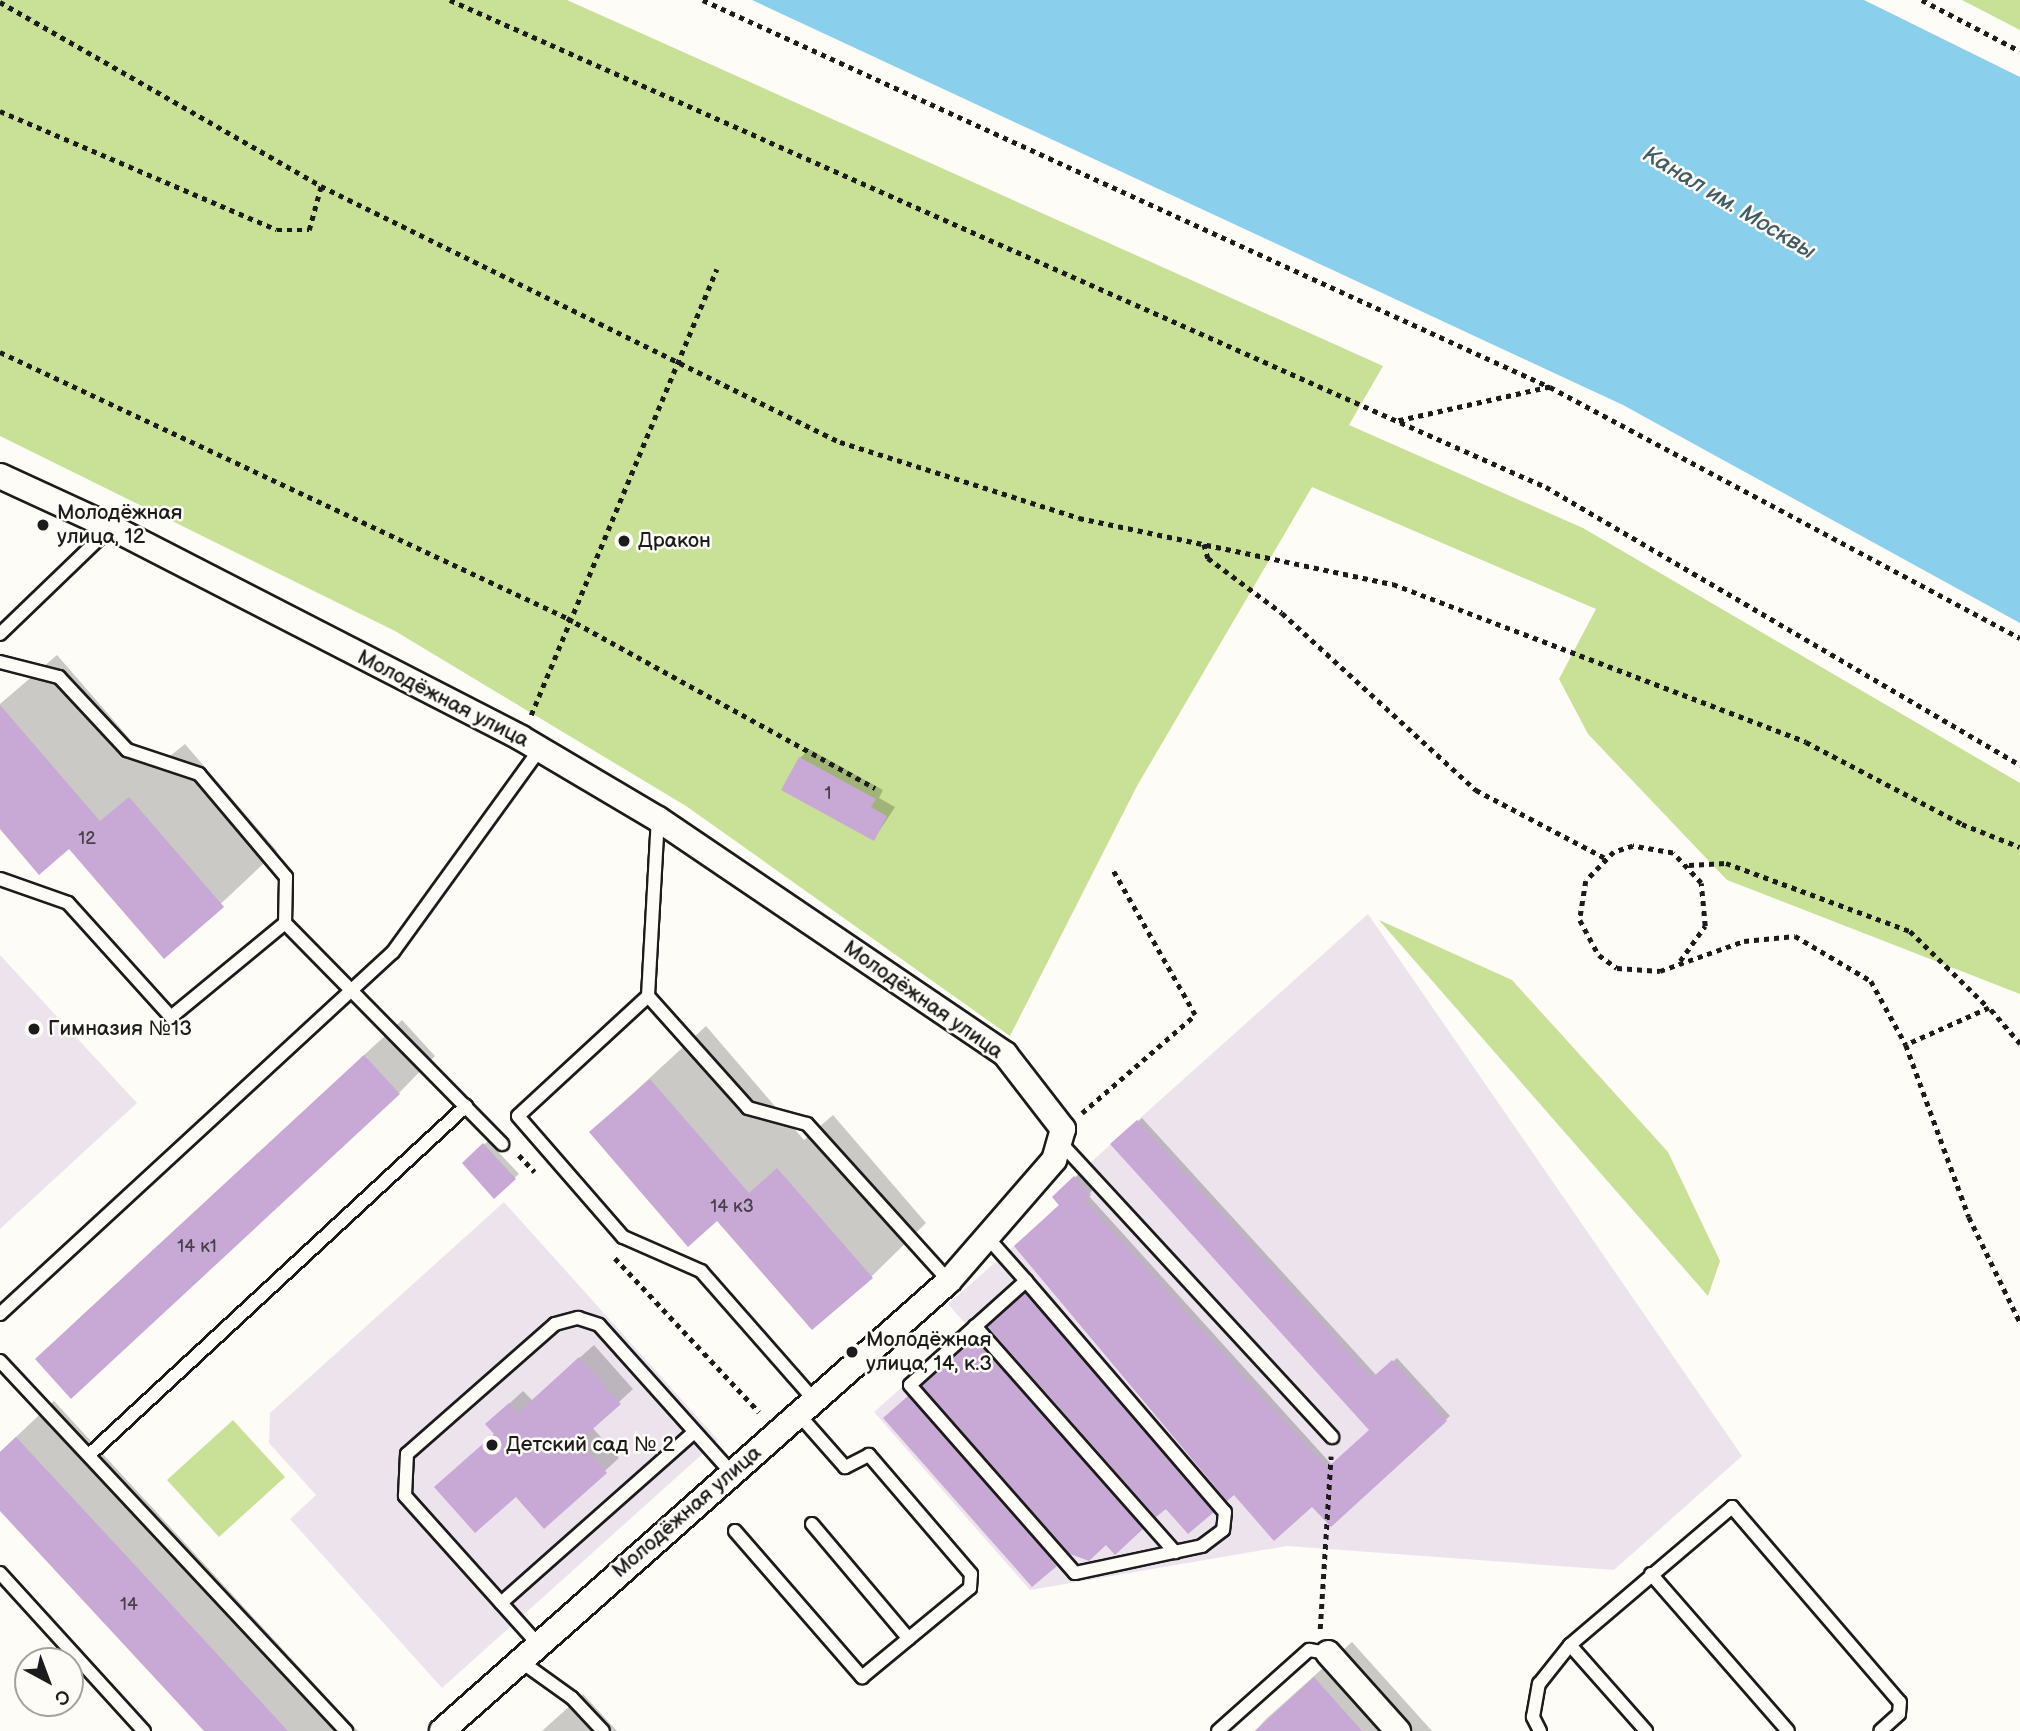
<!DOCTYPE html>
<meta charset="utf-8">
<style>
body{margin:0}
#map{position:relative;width:2020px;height:1731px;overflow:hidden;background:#fdfcf7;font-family:"Balsamiq Sans",sans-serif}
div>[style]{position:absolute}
.built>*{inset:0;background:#ede3ed}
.green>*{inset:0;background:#c8e197}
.water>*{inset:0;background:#8ad0ec}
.shadow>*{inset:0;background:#0003}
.building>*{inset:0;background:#c8a9d5}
.path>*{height:4.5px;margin-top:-2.25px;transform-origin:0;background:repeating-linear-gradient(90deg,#1c1c1c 0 5px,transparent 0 10px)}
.roads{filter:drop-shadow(2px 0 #1c1c1c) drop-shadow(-2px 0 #1c1c1c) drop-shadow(0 2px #1c1c1c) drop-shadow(0 -2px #1c1c1c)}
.service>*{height:12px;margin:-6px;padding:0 6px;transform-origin:6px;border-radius:6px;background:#fdfcf7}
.minor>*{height:24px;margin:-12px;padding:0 12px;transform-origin:12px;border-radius:12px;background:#fdfcf7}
.dots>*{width:19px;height:19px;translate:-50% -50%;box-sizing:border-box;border:4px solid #fdfcf7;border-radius:50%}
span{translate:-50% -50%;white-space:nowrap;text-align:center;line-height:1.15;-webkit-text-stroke:5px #fdfcf7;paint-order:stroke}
.number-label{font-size:18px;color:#473f4a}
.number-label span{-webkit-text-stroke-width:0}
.poi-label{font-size:21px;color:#1c1c1c}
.left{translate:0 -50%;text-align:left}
.street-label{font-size:21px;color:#1c1c1c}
.water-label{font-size:23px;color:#425b65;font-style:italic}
.north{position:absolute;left:14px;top:1647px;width:70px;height:70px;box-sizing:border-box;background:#fdfcf7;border:2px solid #a3a29f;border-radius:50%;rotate:139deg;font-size:19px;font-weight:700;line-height:28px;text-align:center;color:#1c1c1c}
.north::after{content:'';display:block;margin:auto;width:24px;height:32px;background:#1c1c1c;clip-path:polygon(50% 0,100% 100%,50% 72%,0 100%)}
</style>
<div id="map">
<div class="built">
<i style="clip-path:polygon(1368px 914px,1742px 1456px,1614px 1570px,1287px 1546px,1030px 1590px,874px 1412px,969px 1328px,948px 1304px,1059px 1206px,1052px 1197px)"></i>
<i style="clip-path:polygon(0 955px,137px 1103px,0 1229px)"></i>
<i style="clip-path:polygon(504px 1202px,718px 1440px,442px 1688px,290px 1519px,316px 1495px,269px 1443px,270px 1413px)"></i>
</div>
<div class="green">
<i style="clip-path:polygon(0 0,567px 0,1383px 366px,1349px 425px,1583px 528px,2020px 783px,2020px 994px,1727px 880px,1588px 734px,1559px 679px,1596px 609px,1312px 487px,1137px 786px,1010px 1036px,686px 806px,395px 631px,0 436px)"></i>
<i style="clip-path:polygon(1962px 0,2020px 0,2020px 30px)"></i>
<i style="clip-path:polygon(1379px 920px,1512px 980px,1668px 1152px,1720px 1261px,1708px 1296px)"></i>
<i style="clip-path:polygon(233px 1420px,285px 1477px,219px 1537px,167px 1480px)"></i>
</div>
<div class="water">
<i style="clip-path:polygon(752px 0,1864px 0,2020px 77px,2020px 623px,1623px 405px)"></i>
</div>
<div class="shadow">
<i style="clip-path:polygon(57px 655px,155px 768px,185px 744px,277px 851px,164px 957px,69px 847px,0 826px,0 704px)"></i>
<i style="clip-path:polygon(809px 749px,883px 790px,879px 798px,895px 807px,874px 839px,800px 758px)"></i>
<i style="clip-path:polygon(402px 1020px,435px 1056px,399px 1093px,74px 1323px)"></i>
<i style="clip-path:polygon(706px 1026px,804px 1140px,833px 1115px,926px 1223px,871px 1277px,717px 1218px,591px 1132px)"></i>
<i style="clip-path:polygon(1142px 1118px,1377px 1376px,1397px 1358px,1450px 1416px,1331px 1525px,1312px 1504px,1234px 1492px,1054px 1197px,1079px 1174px,1093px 1190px,1088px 1195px,1332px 1465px,1372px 1429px,1113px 1144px)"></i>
<i style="clip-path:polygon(488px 1141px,519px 1174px,494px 1196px,464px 1163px)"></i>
<i style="clip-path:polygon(1030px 1291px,1216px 1507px,1188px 1532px,990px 1327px)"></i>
<i style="clip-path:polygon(980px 1336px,1146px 1524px,1115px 1553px,925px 1386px)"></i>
<i style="clip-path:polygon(594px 1345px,633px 1389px,592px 1427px,619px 1458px,544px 1527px,496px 1433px,501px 1411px,523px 1391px,532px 1400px)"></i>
<i style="clip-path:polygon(913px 1394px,1059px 1560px,1032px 1585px,889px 1414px)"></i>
<i style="clip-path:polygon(54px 1401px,358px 1731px,206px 1731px,0 1508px,0 1452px)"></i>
<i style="clip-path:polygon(1352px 1642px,1432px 1731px,1255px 1731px,1266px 1719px)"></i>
<i style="clip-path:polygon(583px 1694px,617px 1731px,542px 1731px)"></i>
</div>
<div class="building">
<i style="clip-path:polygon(0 705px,100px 821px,129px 797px,224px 907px,164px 959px,69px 849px,39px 875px,0 829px)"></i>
<i style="clip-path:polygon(799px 757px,876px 799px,871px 807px,887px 816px,874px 841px,781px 790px)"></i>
<i style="clip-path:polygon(364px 1055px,400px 1094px,71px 1399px,35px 1359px)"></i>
<i style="clip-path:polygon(650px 1079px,749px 1193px,777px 1168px,873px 1278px,812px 1330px,717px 1221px,688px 1247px,589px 1132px)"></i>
<i style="clip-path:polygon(1137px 1120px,1372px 1378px,1392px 1360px,1447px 1421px,1331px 1527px,1312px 1507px,1274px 1541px,1234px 1495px,1227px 1501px,1014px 1246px,1059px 1205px,1052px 1197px,1074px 1176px,1091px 1195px,1085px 1200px,1327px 1468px,1369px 1430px,1110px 1144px)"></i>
<i style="clip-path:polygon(483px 1143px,516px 1179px,494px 1199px,462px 1163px)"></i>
<i style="clip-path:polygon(1025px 1293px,1214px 1512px,1188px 1534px,1166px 1509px,1156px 1517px,988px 1327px)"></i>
<i style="clip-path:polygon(975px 1339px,1143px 1529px,1115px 1555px,1106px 1545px,1089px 1561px,1070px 1554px,922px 1386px)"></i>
<i style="clip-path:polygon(579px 1357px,621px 1404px,579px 1441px,607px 1473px,544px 1529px,516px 1497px,475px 1533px,434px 1487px,494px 1434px,485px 1424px,509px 1403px,518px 1413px)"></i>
<i style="clip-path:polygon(908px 1396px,1057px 1566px,1032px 1587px,883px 1418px)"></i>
<i style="clip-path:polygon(16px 1437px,133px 1563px,288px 1731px,204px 1731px,0 1511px,0 1452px)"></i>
<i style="clip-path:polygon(1314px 1677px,1362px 1731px,1255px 1731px)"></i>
</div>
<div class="path">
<i style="left:450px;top:0;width:1199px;rotate:23.96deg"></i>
<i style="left:1546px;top:487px;width:550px;rotate:30.39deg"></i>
<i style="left:703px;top:0;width:931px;rotate:24.56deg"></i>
<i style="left:1550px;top:387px;width:156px;rotate:167.4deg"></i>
<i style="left:1922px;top:0;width:110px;rotate:27.5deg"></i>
<i style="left:0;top:2px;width:370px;rotate:29.8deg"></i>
<i style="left:321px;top:186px;width:579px;rotate:26.26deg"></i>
<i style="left:840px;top:442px;width:251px;rotate:17.6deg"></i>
<i style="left:1079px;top:518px;width:321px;rotate:11.9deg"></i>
<i style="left:1393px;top:584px;width:442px;rotate:20.9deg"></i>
<i style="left:1806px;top:742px;width:176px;rotate:27.7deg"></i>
<i style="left:1962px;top:824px;width:62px;rotate:21.6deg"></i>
<i style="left:0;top:111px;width:301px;rotate:23.2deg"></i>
<i style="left:277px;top:230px;width:32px"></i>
<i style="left:309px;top:230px;width:46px;rotate:-74.7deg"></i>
<i style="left:0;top:352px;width:626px;rotate:25.13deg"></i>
<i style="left:567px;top:618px;width:352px;rotate:28.9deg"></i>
<i style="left:1550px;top:387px;width:533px;rotate:28.1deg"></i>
<i style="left:1204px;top:544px;width:15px;rotate:74deg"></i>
<i style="left:1208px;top:558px;width:92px;rotate:36.6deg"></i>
<i style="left:1282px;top:613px;width:263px;rotate:42.4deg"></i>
<i style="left:1476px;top:790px;width:146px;rotate:27.8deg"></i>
<i style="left:531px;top:715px;width:483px;rotate:-67.4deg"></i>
<i style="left:1689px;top:865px;width:37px;rotate:-3deg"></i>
<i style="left:1726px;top:863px;width:196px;rotate:20.3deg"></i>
<i style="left:1910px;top:931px;width:110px;rotate:44.3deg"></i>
<i style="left:1680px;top:961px;width:43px;rotate:-54.5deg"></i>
<i style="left:1705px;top:926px;width:43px;rotate:-95.3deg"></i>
<i style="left:1701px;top:883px;width:41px;rotate:-133deg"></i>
<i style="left:1673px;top:853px;width:41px;rotate:-170.1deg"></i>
<i style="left:1633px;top:846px;width:20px;rotate:162deg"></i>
<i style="left:1614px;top:852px;width:40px;rotate:134deg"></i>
<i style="left:1586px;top:881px;width:39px;rotate:99deg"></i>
<i style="left:1580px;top:920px;width:40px;rotate:62deg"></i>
<i style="left:1599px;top:955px;width:22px;rotate:36deg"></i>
<i style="left:1617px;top:968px;width:43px;rotate:4deg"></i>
<i style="left:1660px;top:971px;width:89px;rotate:-19.7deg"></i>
<i style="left:1744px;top:941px;width:51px;rotate:-5.6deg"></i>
<i style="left:1795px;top:936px;width:88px;rotate:30.6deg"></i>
<i style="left:1871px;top:981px;width:73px;rotate:61.3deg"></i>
<i style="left:2020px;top:1044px;width:48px;rotate:-130.7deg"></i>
<i style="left:1989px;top:1008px;width:91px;rotate:156deg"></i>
<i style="left:1906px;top:1045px;width:183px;rotate:69.9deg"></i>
<i style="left:1969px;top:1217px;width:117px;rotate:64.1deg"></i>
<i style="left:1082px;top:1113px;width:150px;rotate:-40.9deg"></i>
<i style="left:1195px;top:1015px;width:168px;rotate:-119.6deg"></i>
<i style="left:519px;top:1155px;width:23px;rotate:47deg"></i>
<i style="left:615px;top:1258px;width:211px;rotate:46.9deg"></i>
<i style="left:1320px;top:1629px;width:173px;rotate:-86.4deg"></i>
</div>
<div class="roads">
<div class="service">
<i style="left:0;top:634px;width:154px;rotate:-43.9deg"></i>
<i style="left:0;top:662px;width:61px;rotate:14.3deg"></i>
<i style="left:59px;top:677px;width:100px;rotate:47deg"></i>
<i style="left:127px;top:750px;width:76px;rotate:18.4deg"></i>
<i style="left:199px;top:774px;width:135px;rotate:49.8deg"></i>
<i style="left:286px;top:877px;width:46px;rotate:91.2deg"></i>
<i style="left:285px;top:923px;width:310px;rotate:45.5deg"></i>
<i style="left:0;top:879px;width:72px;rotate:19.4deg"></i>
<i style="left:68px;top:903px;width:154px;rotate:47.9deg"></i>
<i style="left:171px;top:1017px;width:148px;rotate:-39.5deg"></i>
<i style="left:648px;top:996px;width:177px;rotate:-86.8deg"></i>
<i style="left:1059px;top:1141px;width:403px;rotate:47.3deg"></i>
<i style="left:987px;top:1237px;width:59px;rotate:48.4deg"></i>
<i style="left:1026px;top:1281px;width:305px;rotate:49.3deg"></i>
<i style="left:1225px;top:1512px;width:18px;rotate:96deg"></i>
<i style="left:1223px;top:1530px;width:26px;rotate:143deg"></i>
<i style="left:1202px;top:1546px;width:130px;rotate:168deg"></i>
<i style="left:1075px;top:1573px;width:250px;rotate:-131.3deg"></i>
<i style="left:910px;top:1385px;width:156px;rotate:-41.9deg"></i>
<i style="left:0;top:1314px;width:534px;rotate:-42.65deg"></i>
<i style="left:393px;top:952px;width:251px;rotate:-54.1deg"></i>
<i style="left:975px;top:1326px;width:302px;rotate:48.5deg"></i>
<i style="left:0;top:1361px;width:507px;rotate:46.92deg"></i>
<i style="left:816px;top:1402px;width:174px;rotate:-131.3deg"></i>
<i style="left:701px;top:1271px;width:85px;rotate:-156.4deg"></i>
<i style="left:623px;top:1237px;width:160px;rotate:-131deg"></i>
<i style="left:518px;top:1116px;width:177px;rotate:-42.7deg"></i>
<i style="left:648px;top:996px;width:150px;rotate:48.2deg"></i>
<i style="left:748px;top:1108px;width:61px;rotate:15.2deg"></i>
<i style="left:807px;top:1124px;width:212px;rotate:47.9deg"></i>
<i style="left:89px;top:1455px;width:514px;rotate:-42.79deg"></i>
<i style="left:812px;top:1524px;width:150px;rotate:49.9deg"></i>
<i style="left:735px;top:1531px;width:194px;rotate:49deg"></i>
<i style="left:862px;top:1677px;width:140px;rotate:-39.5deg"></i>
<i style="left:970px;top:1588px;width:14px;rotate:-86deg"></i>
<i style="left:971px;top:1574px;width:157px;rotate:-130.6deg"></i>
<i style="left:869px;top:1455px;width:27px;rotate:153deg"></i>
<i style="left:845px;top:1467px;width:68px;rotate:-131.4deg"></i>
<i style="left:0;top:1573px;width:214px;rotate:47.7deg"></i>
<i style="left:1651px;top:1574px;width:208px;rotate:48.9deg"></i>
<i style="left:501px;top:1603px;width:258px;rotate:-41.5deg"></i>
<i style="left:537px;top:1643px;width:198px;rotate:-131.9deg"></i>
<i style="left:405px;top:1496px;width:42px;rotate:-87.3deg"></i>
<i style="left:407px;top:1454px;width:197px;rotate:-41.3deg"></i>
<i style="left:555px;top:1324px;width:24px;rotate:-15deg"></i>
<i style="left:578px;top:1318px;width:22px;rotate:18deg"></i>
<i style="left:599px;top:1325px;width:198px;rotate:48.1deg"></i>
<i style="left:1570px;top:1645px;width:115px;rotate:48.5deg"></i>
<i style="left:519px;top:1660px;width:65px;rotate:35.6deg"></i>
<i style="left:572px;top:1698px;width:45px;rotate:46.8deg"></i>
<i style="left:1218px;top:1731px;width:122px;rotate:-41.7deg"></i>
<i style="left:1309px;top:1650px;width:19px;rotate:9deg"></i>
<i style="left:1540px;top:1731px;width:16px;rotate:-117deg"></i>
<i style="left:1533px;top:1717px;width:34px;rotate:-80deg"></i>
<i style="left:1539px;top:1684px;width:50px;rotate:-51.5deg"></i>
<i style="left:1570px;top:1645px;width:213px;rotate:-40.4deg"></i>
<i style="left:1732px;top:1507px;width:257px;rotate:49.3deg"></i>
<i style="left:1900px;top:1702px;width:12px;rotate:95deg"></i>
<i style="left:1899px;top:1714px;width:25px;rotate:138deg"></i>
</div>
<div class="minor">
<i style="left:0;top:476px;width:122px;rotate:24.7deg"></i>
<i style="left:111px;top:527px;width:461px;rotate:27.2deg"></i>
<i style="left:521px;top:738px;width:159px;rotate:30.6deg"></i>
<i style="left:658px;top:819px;width:419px;rotate:34.1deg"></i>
<i style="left:1005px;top:1054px;width:95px;rotate:52.3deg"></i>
<i style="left:1063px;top:1129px;width:32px;rotate:106deg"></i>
<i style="left:1054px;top:1160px;width:160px;rotate:131deg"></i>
<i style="left:949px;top:1281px;width:678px;rotate:138.41deg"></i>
<i style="left:1328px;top:1653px;width:105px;rotate:48.1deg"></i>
</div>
</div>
<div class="dots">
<i style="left:43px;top:525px;background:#1c1c1c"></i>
<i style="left:624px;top:541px;background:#1c1c1c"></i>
<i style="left:34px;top:1029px;background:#1c1c1c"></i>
<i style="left:852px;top:1352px;background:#1c1c1c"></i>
<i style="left:492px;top:1445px;background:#1c1c1c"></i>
</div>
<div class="number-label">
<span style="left:828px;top:794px">1</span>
<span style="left:87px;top:839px">12</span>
<span style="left:732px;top:1207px">14 к3</span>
<span style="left:197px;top:1247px">14 к1</span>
<span style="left:129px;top:1605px">14</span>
</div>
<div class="poi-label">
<span class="left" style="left:57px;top:525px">Молодёжная<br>улица, 12</span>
<span class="left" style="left:638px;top:541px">Дракон</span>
<span class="left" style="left:48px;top:1029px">Гимназия №13</span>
<span class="left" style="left:866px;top:1352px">Молодёжная<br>улица, 14, к.3</span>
<span class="left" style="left:506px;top:1445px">Детский сад № 2</span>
</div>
<div class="street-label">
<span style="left:443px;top:699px;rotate:27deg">Молодёжная улица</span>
<span style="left:923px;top:1000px;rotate:35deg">Молодёжная улица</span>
<span style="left:687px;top:1512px;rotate:-41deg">Молодёжная улица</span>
</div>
<div class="water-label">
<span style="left:1729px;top:203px;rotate:31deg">Канал им. Москвы</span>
</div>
<div class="north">С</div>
</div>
